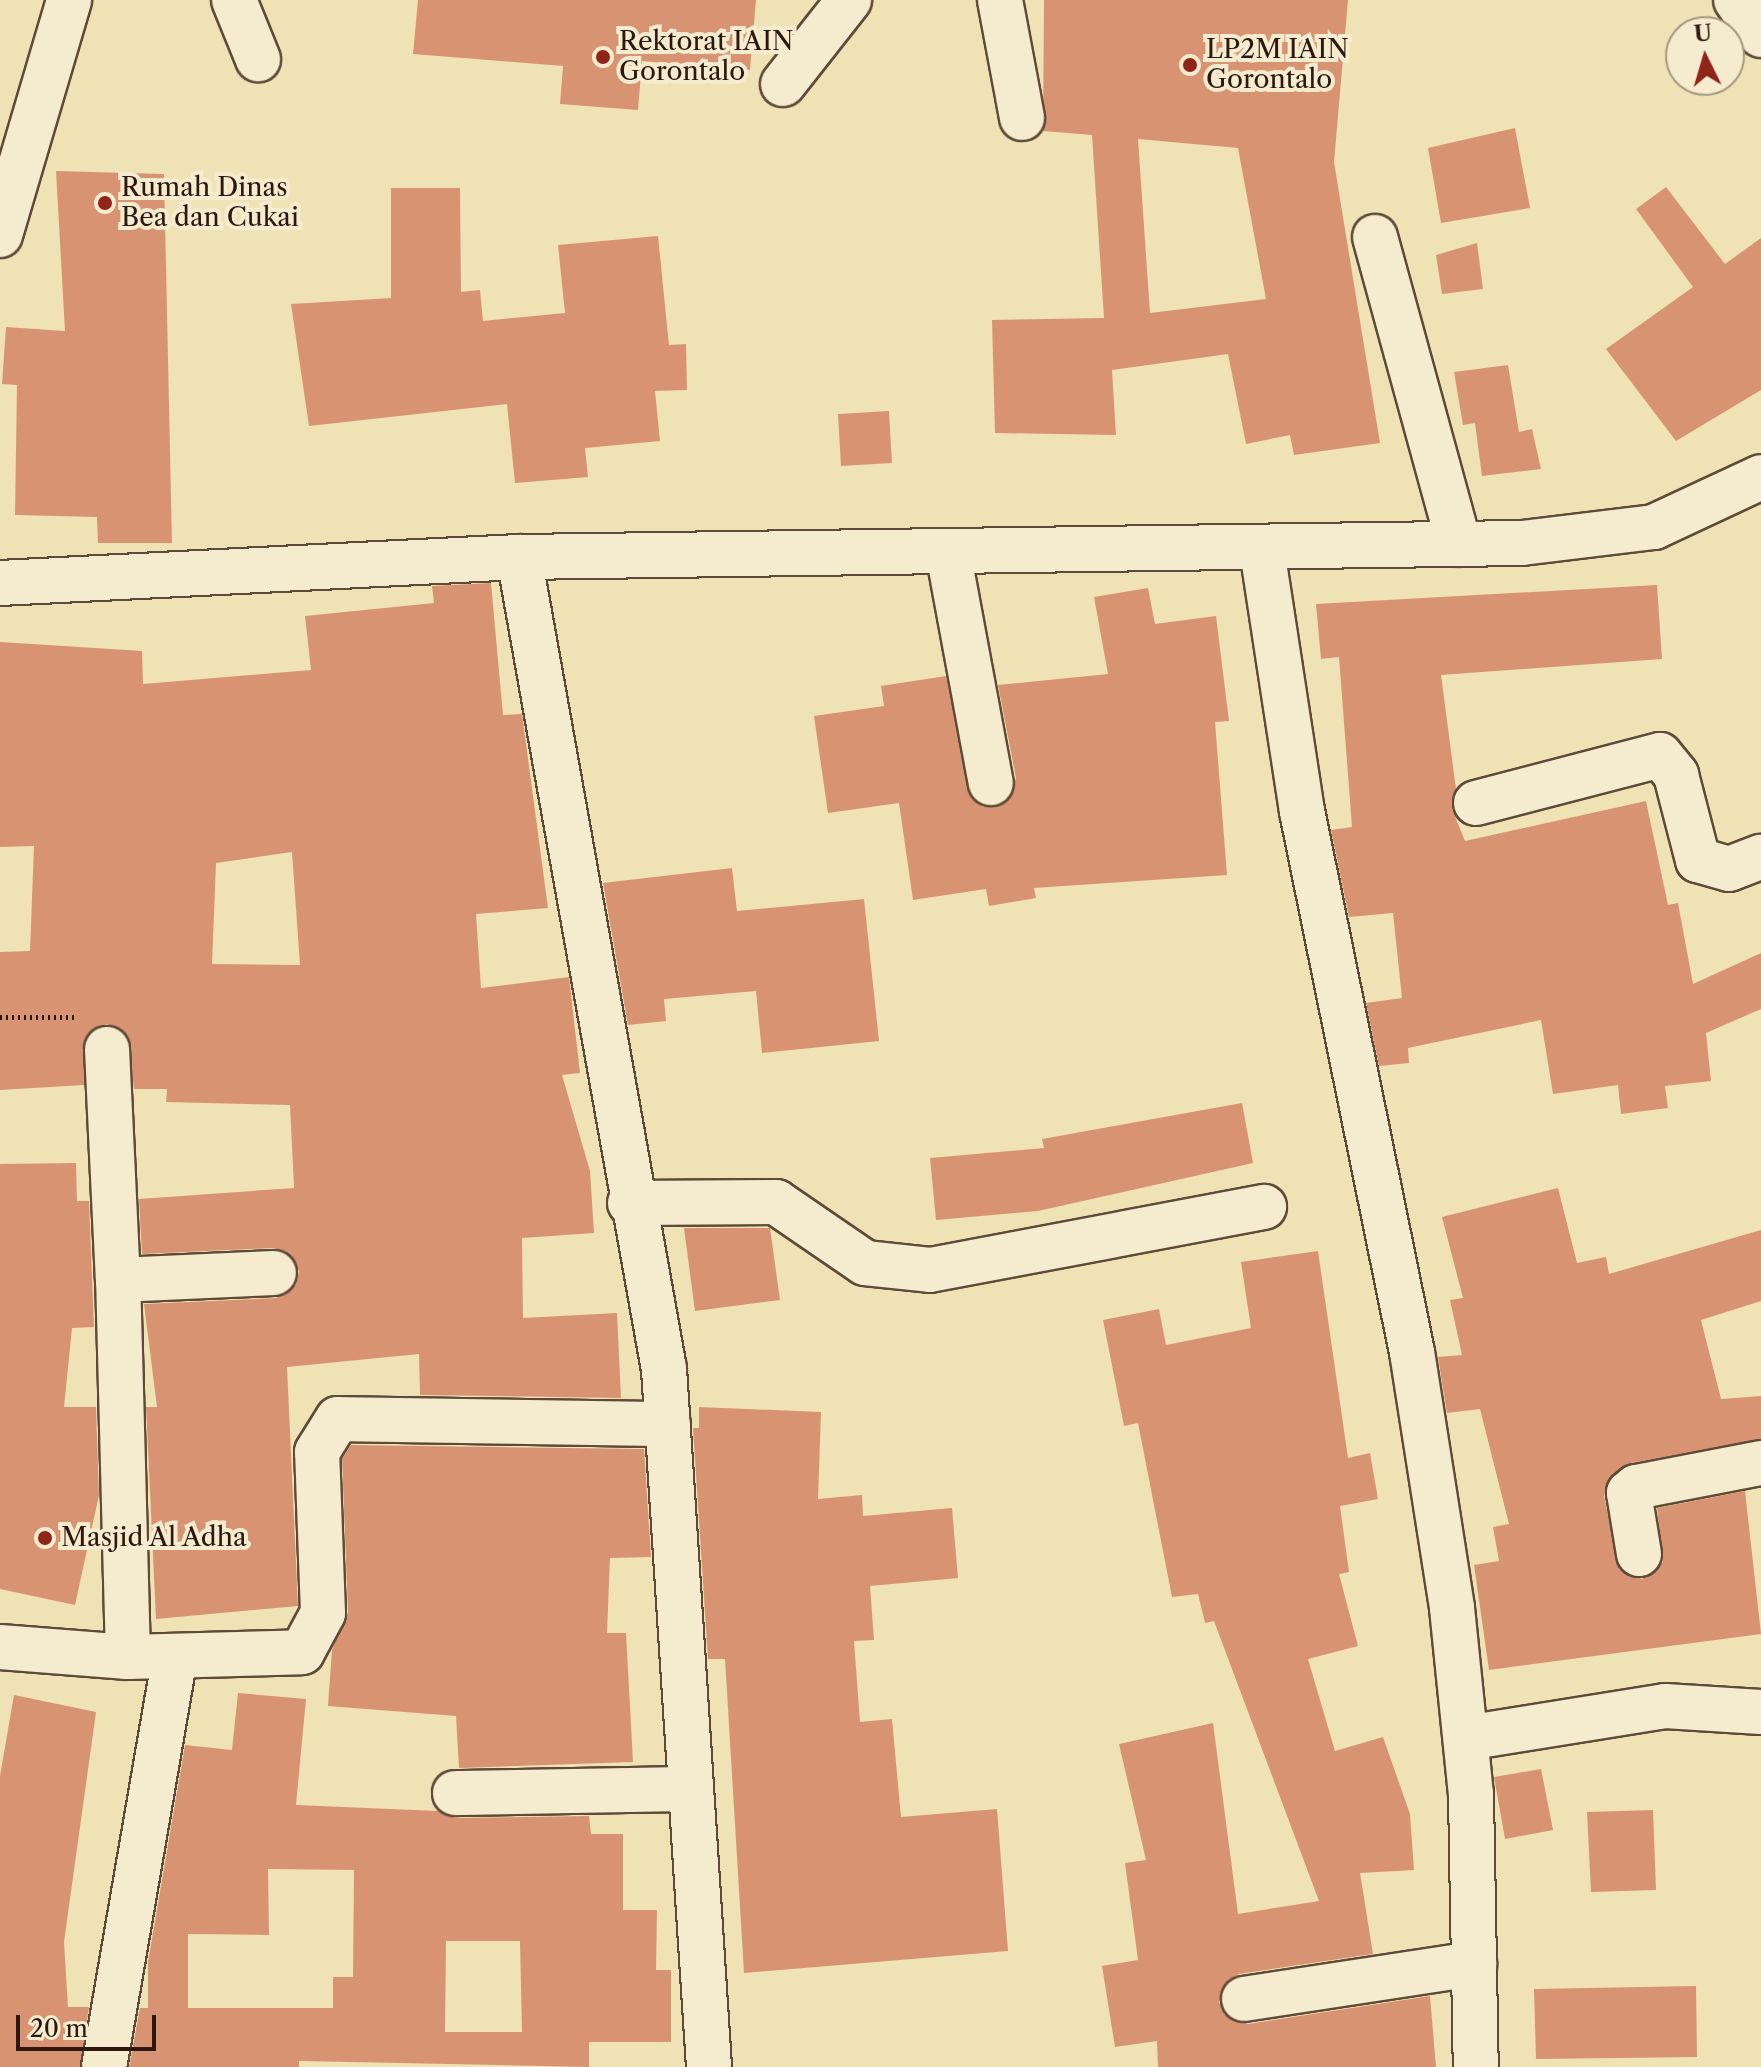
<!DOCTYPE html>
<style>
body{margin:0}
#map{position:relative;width:1761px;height:2067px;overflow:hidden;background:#efe2b5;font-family:"Libre Caslon Text",serif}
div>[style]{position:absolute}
.building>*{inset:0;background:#d89472}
.path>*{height:5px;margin-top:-2.5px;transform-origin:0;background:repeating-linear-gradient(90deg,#2d170e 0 2px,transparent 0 6px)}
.roads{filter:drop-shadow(2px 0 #5e4a38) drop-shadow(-2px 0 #5e4a38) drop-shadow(0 2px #5e4a38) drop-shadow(0 -2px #5e4a38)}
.minor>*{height:44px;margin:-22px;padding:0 22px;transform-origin:22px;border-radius:22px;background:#f5eccf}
.dots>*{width:22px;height:22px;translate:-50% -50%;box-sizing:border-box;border:4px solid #f5eccf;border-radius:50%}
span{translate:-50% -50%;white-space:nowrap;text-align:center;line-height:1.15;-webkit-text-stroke:8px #f5eccf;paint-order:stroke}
.poi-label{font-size:26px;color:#2d170e}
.left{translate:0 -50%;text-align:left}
.north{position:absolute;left:1665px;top:16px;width:80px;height:80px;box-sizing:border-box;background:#f5eccf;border:2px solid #a59782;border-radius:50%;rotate:355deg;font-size:22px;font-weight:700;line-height:32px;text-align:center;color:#2d170e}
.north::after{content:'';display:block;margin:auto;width:28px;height:36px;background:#8f2418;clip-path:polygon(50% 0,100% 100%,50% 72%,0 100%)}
.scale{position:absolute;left:16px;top:2015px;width:140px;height:36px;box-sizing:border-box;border:4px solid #2d170e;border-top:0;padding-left:10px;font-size:24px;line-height:28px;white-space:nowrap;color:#2d170e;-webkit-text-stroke:6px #f5eccf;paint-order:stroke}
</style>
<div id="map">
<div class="building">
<i style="clip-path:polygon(418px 0,756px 0,750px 70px,642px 61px,638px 110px,560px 104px,563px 66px,413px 54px)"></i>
<i style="clip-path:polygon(evenodd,1044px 0,1348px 0,1334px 162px,1380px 443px,1294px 455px,1290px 435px,1246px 444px,1228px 354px,1112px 370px,1116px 435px,995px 433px,992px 320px,1104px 318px,1092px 135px,1043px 131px,1044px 0,1138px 139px,1238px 148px,1266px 299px,1150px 313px,1138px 139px)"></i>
<i style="clip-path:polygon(1515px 128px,1530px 208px,1441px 223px,1428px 148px)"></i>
<i style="clip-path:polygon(56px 171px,164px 174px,172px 543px,98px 543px,97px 517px,15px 515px,17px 385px,2px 384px,6px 327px,65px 331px)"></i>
<i style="clip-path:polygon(1666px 187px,1725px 264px,1761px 238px,1761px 390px,1676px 441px,1606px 349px,1693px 287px,1636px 209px)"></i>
<i style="clip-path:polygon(391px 188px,460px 188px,461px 292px,480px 290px,483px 321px,565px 313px,558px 245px,658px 236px,669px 345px,686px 344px,687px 390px,655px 391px,660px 441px,585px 448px,588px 477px,515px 483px,507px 404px,309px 426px,291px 304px,391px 298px)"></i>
<i style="clip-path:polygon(1477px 243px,1483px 289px,1442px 294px,1436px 255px)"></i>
<i style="clip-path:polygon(1508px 365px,1519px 432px,1532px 429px,1541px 469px,1482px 476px,1475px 423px,1463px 425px,1454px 372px)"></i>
<i style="clip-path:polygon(889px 411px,892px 463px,841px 466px,838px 414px)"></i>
<i style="clip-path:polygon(evenodd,491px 583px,503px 715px,522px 714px,548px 908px,476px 914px,481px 988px,569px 977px,580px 1073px,562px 1075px,590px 1171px,594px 1233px,522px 1238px,523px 1318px,617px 1313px,621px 1398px,420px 1395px,419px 1354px,287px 1367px,298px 1606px,156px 1619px,146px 1407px,157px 1407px,144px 1304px,276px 1298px,296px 1285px,299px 1271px,286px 1251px,274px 1248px,142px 1254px,139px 1199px,294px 1188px,290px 1105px,166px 1102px,167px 1089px,134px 1089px,128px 1036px,107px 1024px,85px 1038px,84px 1085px,0 1090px,0 952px,30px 951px,34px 846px,0 847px,0 642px,142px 651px,143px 684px,311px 670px,305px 616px,434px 603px,432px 586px,491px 583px,292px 852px,300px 965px,212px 964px,216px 863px,292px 852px)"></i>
<i style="clip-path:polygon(1657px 585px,1662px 659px,1441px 675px,1456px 789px,1452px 809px,1465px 841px,1646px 801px,1668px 905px,1678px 903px,1693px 984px,1761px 953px,1761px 1009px,1706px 1033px,1711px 1081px,1665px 1086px,1668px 1108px,1621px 1114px,1618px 1085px,1553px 1094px,1541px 1020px,1408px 1048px,1409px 1063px,1379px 1066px,1366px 1003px,1402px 998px,1393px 913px,1349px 917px,1331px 830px,1352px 827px,1339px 657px,1321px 659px,1316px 604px)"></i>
<i style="clip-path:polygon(1148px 588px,1155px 624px,1216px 616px,1229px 721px,1215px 722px,1227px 875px,1034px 888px,1036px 898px,989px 906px,986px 889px,913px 900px,899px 803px,828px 813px,814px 716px,884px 706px,881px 686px,946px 676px,972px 799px,983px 807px,1007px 802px,1016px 778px,998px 685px,1108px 674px,1094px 597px)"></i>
<i style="clip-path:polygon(732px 868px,737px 911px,864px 899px,879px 1041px,762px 1053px,756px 991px,664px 999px,666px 1021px,628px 1025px,603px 883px)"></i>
<i style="clip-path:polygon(1242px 1103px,1253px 1163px,1038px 1211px,936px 1220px,930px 1158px,1044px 1148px,1042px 1139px)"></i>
<i style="clip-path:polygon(76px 1163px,77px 1201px,89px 1201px,94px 1327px,72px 1328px,64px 1407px,96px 1407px,99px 1495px,75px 1605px,0 1589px,0 1164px)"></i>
<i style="clip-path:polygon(1558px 1188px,1577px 1263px,1606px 1257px,1609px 1274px,1761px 1230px,1761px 1301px,1701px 1320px,1721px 1399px,1761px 1396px,1761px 1439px,1631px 1463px,1612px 1475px,1604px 1496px,1619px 1569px,1642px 1579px,1663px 1562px,1657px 1508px,1745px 1491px,1761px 1634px,1489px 1670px,1474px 1565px,1499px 1561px,1493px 1527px,1509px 1524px,1480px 1409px,1447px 1413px,1438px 1357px,1462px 1355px,1450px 1300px,1463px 1298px,1442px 1217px)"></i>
<i style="clip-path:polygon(684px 1228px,770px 1228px,780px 1300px,695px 1311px)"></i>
<i style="clip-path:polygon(1318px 1251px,1348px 1458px,1370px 1453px,1378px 1499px,1340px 1506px,1349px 1572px,1339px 1574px,1358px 1646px,1308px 1659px,1335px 1751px,1383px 1737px,1410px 1814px,1414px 1870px,1360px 1873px,1373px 1954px,1239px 1974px,1228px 1980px,1219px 2002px,1225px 2015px,1248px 2024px,1430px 1996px,1436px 2067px,1158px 2067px,1157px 2041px,1115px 2047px,1102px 1966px,1138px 1960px,1125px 1863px,1146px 1860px,1119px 1744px,1213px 1723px,1238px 1914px,1319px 1901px,1214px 1621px,1205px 1623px,1198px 1594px,1172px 1597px,1138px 1423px,1124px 1426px,1103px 1320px,1159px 1309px,1166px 1345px,1251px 1328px,1241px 1262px)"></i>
<i style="clip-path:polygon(699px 1407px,821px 1412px,818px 1499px,862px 1495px,863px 1516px,952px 1508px,958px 1578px,870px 1586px,874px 1640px,854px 1641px,860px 1722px,892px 1719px,901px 1817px,997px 1809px,1008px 1951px,744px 1973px,725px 1659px,708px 1659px,693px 1428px,699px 1428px)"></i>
<i style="clip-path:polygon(351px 1445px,644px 1449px,651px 1557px,610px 1558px,607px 1633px,626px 1633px,633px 1762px,459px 1768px,456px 1716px,328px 1706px,332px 1650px,348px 1612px,342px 1459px)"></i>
<i style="clip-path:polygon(evenodd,238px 1693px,306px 1699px,296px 1805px,438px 1811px,455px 1818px,589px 1816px,591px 1834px,623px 1834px,623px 1910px,657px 1910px,656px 1970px,671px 1970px,671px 2042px,589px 2042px,589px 2067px,299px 2061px,299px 2067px,129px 2067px,140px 2008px,148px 2008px,148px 1962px,185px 1745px,232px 1750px,238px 1693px,268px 1869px,354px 1870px,353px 1977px,333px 1977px,333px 2008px,188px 2008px,188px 1934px,269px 1935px,268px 1869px,238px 1693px,446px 1941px,520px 1941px,522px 2032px,445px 2032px,446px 1941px)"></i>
<i style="clip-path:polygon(14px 1695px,96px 1712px,64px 1942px,68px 2007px,89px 2007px,80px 2067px,0 2067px,0 1776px)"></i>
<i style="clip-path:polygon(1541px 1769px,1553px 1830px,1505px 1839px,1494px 1777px)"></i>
<i style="clip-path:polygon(1653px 1810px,1656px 1890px,1591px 1892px,1587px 1812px)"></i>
<i style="clip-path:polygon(1696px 1986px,1697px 2057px,1536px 2059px,1534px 1989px)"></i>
</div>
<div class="path">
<i style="left:0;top:1017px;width:76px"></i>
</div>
<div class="roads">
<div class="minor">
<i style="left:234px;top:0;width:64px;rotate:67.9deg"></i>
<i style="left:1000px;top:0;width:120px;rotate:79.4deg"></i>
<i style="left:1736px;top:0;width:43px;rotate:54.5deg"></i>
<i style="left:783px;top:84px;width:107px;rotate:-51.8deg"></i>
<i style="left:0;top:235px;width:245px;rotate:-73.6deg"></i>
<i style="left:1375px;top:237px;width:318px;rotate:74.7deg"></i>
<i style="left:1262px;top:550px;width:264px;rotate:81.3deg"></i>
<i style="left:1302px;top:811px;width:552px;rotate:78.51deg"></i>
<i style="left:1412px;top:1352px;width:259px;rotate:81.1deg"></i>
<i style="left:1452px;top:1608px;width:187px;rotate:84.2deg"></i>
<i style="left:1471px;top:1794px;width:273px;rotate:89deg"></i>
<i style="left:948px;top:552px;width:235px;rotate:79.5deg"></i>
<i style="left:519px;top:557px;width:825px;rotate:79.88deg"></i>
<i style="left:664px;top:1369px;width:699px;rotate:86.31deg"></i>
<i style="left:0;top:583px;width:520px;rotate:-2.87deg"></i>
<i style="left:519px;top:557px;width:1003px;rotate:-0.8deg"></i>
<i style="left:1522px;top:543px;width:133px;rotate:-6.9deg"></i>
<i style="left:1654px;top:527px;width:118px;rotate:-25deg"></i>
<i style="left:1476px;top:803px;width:190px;rotate:-14.6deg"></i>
<i style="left:1660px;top:755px;width:26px;rotate:51deg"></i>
<i style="left:1676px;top:775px;width:88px;rotate:75.5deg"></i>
<i style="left:1698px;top:860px;width:32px;rotate:16deg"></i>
<i style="left:1729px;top:869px;width:34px;rotate:-21deg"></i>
<i style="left:107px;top:1049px;width:231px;rotate:87.3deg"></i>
<i style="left:630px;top:1203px;width:146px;rotate:-0.4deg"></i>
<i style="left:776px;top:1202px;width:108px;rotate:34.4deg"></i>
<i style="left:865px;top:1263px;width:65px;rotate:6.1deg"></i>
<i style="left:930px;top:1270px;width:340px;rotate:-10.7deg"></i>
<i style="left:1639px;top:1554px;width:62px;rotate:-99.3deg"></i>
<i style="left:1629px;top:1493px;width:9px;rotate:-41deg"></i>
<i style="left:1636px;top:1487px;width:127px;rotate:-10.9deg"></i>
<i style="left:0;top:1647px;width:128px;rotate:4.5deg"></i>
<i style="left:128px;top:1657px;width:174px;rotate:-1.6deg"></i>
<i style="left:302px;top:1652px;width:44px;rotate:-61.7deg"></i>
<i style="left:323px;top:1613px;width:161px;rotate:-92.1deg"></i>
<i style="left:317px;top:1452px;width:39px;rotate:-58deg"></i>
<i style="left:338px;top:1419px;width:330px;rotate:0.9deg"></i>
<i style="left:128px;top:1657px;width:377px;rotate:-91.5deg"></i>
<i style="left:118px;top:1280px;width:156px;rotate:-2.6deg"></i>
<i style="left:1466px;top:1738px;width:202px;rotate:-9.1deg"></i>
<i style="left:1665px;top:1706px;width:96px;rotate:3.6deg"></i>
<i style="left:455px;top:1793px;width:236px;rotate:-1deg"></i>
<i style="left:1244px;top:1999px;width:233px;rotate:-8.7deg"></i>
<i style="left:104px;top:2067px;width:415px;rotate:-80.2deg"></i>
</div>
</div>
<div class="dots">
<i style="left:603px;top:57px;background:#8f2418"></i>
<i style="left:1190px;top:65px;background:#8f2418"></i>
<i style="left:105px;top:203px;background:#8f2418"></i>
<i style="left:45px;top:1538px;background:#8f2418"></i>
</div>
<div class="poi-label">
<span class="left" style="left:619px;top:57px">Rektorat IAIN<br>Gorontalo</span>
<span class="left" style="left:1206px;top:65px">LP2M IAIN<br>Gorontalo</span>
<span class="left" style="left:121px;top:203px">Rumah Dinas<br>Bea dan Cukai</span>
<span class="left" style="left:61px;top:1538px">Masjid Al Adha</span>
</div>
<div class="north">U</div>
<div class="scale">20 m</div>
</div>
